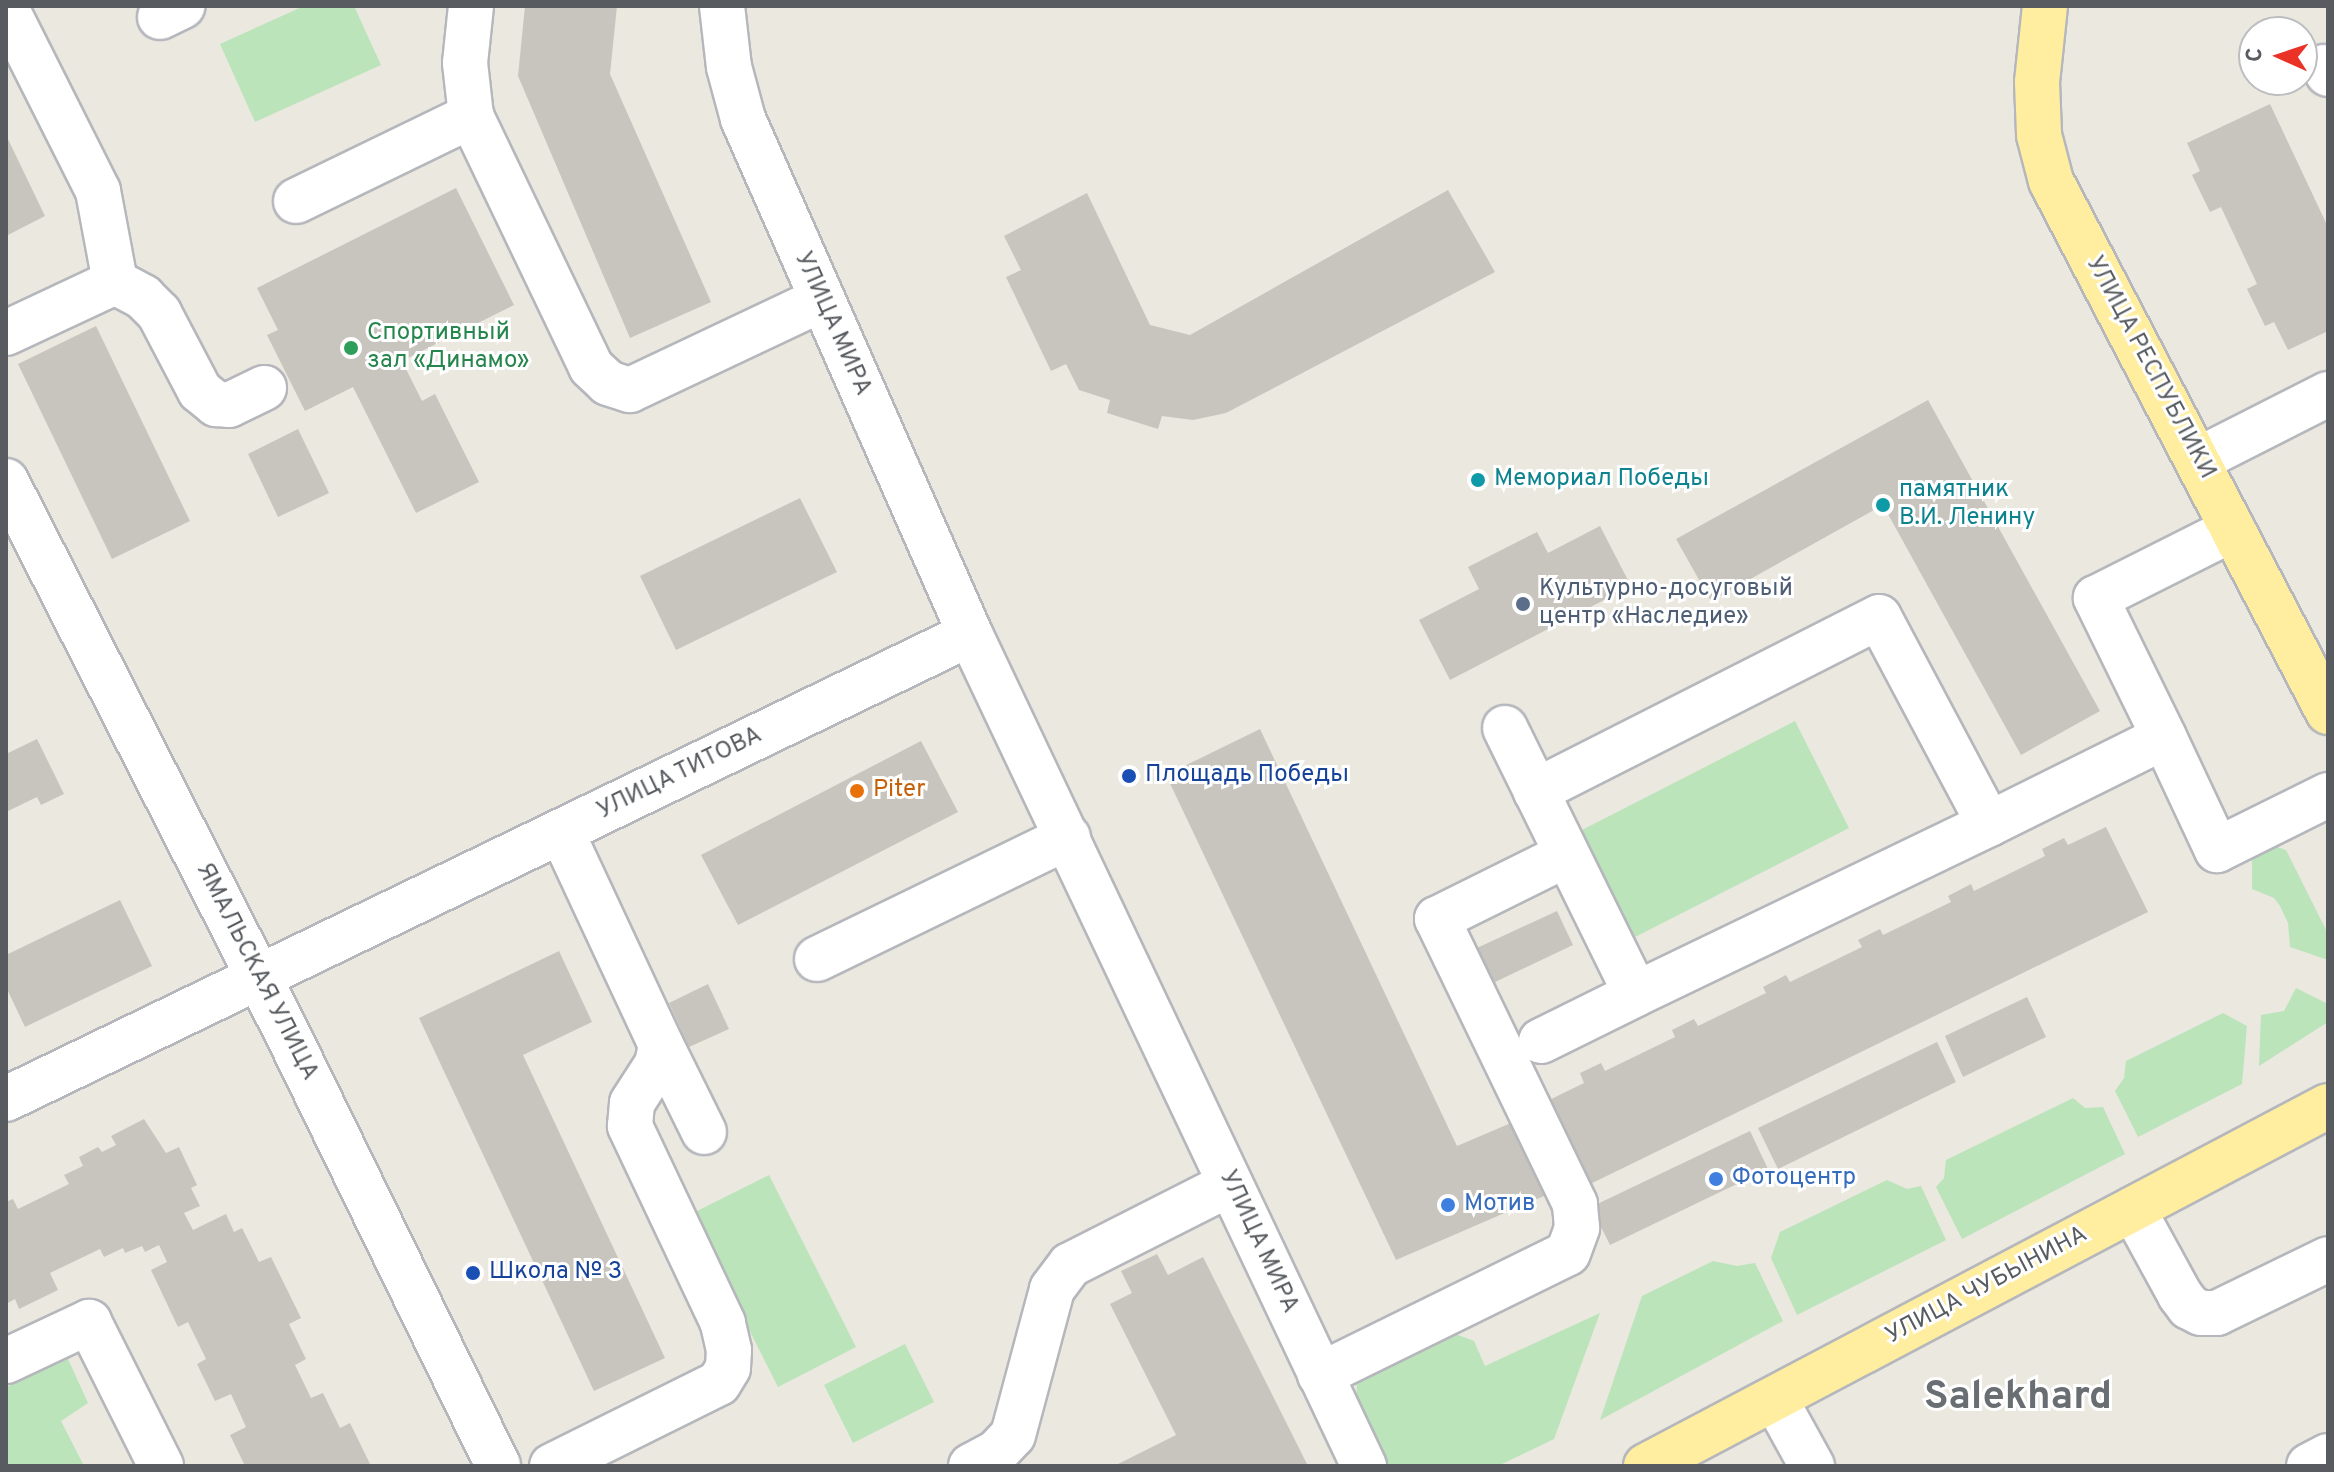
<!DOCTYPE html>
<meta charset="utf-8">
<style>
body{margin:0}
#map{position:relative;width:2334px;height:1472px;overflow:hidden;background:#ebe8df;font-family:Overpass,sans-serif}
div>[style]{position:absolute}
.green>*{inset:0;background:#bbe4ba}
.building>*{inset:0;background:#c8c5be}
.roads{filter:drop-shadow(2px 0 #b5b7bc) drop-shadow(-2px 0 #b5b7bc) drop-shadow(0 2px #b5b7bc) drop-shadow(0 -2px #b5b7bc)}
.minor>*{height:44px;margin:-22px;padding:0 22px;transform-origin:22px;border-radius:22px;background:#fff}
.major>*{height:44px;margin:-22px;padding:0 22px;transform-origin:22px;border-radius:22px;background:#ffeea0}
.dots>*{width:22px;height:22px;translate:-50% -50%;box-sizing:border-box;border:4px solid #fff;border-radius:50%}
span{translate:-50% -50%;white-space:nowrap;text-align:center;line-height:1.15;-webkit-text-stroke:6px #fff;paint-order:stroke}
.street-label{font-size:24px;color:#585c60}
.leisure-label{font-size:24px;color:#27864d}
.left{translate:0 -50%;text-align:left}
.culture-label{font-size:24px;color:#0d838f}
.service-label{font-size:24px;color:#4e5e75}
.transit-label{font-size:24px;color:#164399}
.food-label{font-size:24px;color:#c56008}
.shop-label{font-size:24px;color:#366cbe}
.town-label{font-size:40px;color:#696e72;font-weight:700}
.frame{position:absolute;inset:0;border:8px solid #585c60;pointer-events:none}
.north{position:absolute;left:2238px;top:16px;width:80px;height:80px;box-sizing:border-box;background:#fff;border:2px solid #bcbebf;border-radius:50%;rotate:273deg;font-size:22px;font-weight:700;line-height:32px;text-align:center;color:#585c60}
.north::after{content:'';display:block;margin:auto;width:28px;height:36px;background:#ea3326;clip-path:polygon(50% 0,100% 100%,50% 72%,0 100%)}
</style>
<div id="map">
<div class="green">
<i style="clip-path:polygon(304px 6px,354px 6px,381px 65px,255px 122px,220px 44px)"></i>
<i style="clip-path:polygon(1795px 721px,1849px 828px,1633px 938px,1580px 831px)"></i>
<i style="clip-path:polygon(2268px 844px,2286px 850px,2328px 934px,2328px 960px,2290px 947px,2288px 923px,2280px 906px,2274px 898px,2252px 889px,2252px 856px)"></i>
<i style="clip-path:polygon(2296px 988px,2328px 1004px,2328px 1022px,2259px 1066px,2261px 1015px,2284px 1011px)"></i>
<i style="clip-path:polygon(2223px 1013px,2247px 1026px,2242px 1084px,2138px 1137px,2115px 1091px,2124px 1078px,2126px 1061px)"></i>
<i style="clip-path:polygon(2073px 1098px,2085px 1108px,2103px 1107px,2125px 1154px,1962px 1239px,1936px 1187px,1944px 1178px,1946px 1160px)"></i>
<i style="clip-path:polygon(769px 1175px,856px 1347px,778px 1387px,691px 1214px)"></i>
<i style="clip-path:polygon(1887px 1180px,1907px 1189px,1921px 1186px,1946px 1240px,1797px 1315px,1771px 1258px,1780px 1232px)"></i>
<i style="clip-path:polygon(1713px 1261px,1737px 1266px,1755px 1263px,1783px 1321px,1600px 1420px,1642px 1296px)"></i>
<i style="clip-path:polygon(1600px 1313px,1554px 1439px,1498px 1466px,1388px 1466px,1367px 1419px,1356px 1403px,1357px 1381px,1453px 1333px,1474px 1341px,1485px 1366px)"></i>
<i style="clip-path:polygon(905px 1344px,934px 1402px,853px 1443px,824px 1385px)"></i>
<i style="clip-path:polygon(68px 1359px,88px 1403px,61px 1421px,84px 1466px,6px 1466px,6px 1387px)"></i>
</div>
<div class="building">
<i style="clip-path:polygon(525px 6px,617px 6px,610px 74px,711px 302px,630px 338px,518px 76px)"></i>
<i style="clip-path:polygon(2270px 104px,2328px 227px,2328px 331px,2288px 350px,2274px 322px,2265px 326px,2247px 289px,2257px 284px,2221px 207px,2210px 212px,2192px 175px,2200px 171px,2187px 143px)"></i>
<i style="clip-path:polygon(6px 135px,45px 216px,6px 236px)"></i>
<i style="clip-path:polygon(456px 188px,514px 305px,402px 361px,422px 401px,435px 394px,479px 482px,416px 513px,353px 387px,305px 411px,267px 335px,278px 330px,257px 288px)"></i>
<i style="clip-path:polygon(1448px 190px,1495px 272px,1226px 413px,1193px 420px,1162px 416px,1158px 429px,1107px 413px,1110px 400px,1079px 390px,1066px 364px,1051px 371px,1006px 277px,1021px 270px,1004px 236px,1087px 193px,1150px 325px,1190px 335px)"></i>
<i style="clip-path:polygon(96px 326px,190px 521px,112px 559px,18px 364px)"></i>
<i style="clip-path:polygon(1928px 400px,2100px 711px,2021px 755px,1883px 505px,1711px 601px,1676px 539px)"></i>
<i style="clip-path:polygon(298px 429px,329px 493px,278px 517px,248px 454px)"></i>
<i style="clip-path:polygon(800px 498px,837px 572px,676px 650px,640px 576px)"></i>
<i style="clip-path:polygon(1600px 526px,1631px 586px,1450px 680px,1419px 620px,1479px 589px,1468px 567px,1537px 532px,1548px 553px)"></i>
<i style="clip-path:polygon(1260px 729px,1457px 1146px,1511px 1123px,1544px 1196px,1396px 1260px,1166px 775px)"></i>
<i style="clip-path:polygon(37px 739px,64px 794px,41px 805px,37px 797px,6px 812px,6px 754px)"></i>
<i style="clip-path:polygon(921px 741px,958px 812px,738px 925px,701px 855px)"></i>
<i style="clip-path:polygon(2106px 827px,2148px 912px,1582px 1188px,1541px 1104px,1584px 1083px,1580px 1073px,1601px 1063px,1605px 1071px,1675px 1037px,1672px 1030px,1694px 1019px,1698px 1026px,1766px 993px,1763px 987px,1786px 975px,1790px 982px,1862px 947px,1858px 940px,1880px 929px,1883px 935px,1951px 902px,1948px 896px,1971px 884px,1974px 891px,2045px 856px,2042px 849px,2064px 838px,2068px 845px)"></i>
<i style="clip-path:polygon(120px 900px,152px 966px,25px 1027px,6px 987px,6px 955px)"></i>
<i style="clip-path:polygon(1557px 911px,1573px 945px,1493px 983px,1477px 948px)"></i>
<i style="clip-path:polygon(559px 951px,592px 1022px,523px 1055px,665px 1358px,594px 1391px,419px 1018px)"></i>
<i style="clip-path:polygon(708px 984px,729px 1029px,689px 1047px,669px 1003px)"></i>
<i style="clip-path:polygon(2027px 997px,2046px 1037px,1963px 1077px,1945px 1036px)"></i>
<i style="clip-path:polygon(1937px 1042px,1956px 1082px,1778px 1169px,1758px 1128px)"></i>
<i style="clip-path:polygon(144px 1119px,166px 1153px,179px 1147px,197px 1185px,191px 1188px,200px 1206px,184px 1213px,193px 1230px,226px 1214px,234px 1232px,242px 1228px,259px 1262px,271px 1257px,301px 1318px,289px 1324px,306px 1359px,295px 1365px,311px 1398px,323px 1393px,340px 1428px,350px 1423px,371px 1466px,245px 1466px,230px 1435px,246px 1427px,231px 1394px,215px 1401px,197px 1364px,206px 1359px,188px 1322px,178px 1327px,151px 1270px,167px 1262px,159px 1245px,145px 1252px,142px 1246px,125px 1253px,123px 1248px,104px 1257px,100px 1249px,50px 1273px,58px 1290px,19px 1309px,15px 1299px,6px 1304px,6px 1202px,13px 1199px,18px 1209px,69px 1184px,64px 1175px,83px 1166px,79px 1157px,98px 1147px,102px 1152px,116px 1145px,111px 1136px)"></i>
<i style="clip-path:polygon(1750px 1131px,1768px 1169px,1610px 1245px,1591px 1207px)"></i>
<i style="clip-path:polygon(1157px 1254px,1168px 1275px,1203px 1257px,1308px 1466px,1114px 1466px,1176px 1435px,1110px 1304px,1132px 1293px,1121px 1271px)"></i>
</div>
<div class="roads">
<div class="minor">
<i style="left:471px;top:6px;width:57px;rotate:96deg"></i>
<i style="left:465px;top:63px;width:53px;rotate:83.5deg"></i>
<i style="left:471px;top:116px;width:278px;rotate:64.4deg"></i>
<i style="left:591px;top:367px;width:23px;rotate:43deg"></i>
<i style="left:608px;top:383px;width:23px;rotate:18deg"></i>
<i style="left:630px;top:390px;width:210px;rotate:-25.3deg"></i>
<i style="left:722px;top:6px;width:61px;rotate:83.5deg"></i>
<i style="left:729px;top:67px;width:54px;rotate:74.9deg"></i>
<i style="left:743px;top:119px;width:563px;rotate:66.21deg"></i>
<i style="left:6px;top:8px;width:205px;rotate:63.3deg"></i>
<i style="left:98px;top:191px;width:93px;rotate:79.4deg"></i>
<i style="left:115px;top:282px;width:120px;rotate:154.9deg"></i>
<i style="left:160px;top:17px;width:25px;rotate:-26deg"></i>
<i style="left:2324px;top:67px;width:8px;rotate:60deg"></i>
<i style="left:296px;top:201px;width:195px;rotate:-25.9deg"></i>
<i style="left:115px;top:282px;width:32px;rotate:28deg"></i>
<i style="left:143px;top:297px;width:23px;rotate:45deg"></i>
<i style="left:159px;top:313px;width:88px;rotate:62.3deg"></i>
<i style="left:200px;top:391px;width:21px;rotate:39deg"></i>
<i style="left:216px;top:404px;width:13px;rotate:4deg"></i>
<i style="left:229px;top:405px;width:39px;rotate:-26deg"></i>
<i style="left:2198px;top:460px;width:146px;rotate:-26.9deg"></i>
<i style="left:6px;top:481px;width:624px;rotate:63.02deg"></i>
<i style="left:289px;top:1037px;width:477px;rotate:64deg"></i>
<i style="left:1505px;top:728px;width:70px;rotate:63.8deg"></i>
<i style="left:2164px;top:737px;width:125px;rotate:64.9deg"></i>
<i style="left:2217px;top:850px;width:124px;rotate:-26.4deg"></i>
<i style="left:1989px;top:824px;width:234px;rotate:-118deg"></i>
<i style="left:1879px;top:617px;width:385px;rotate:153.1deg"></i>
<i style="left:1536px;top:791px;width:226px;rotate:63.8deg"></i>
<i style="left:1636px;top:994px;width:392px;rotate:-25.7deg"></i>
<i style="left:1989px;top:824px;width:195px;rotate:-26.4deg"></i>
<i style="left:2164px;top:737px;width:155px;rotate:-116.1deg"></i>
<i style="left:2096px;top:598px;width:153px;rotate:-26.7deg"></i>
<i style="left:817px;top:959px;width:279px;rotate:-25.9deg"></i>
<i style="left:1541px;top:1041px;width:106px;rotate:-26.3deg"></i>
<i style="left:661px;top:1045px;width:97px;rotate:63.7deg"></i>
<i style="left:6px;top:1099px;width:1070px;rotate:-25.75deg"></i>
<i style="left:970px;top:634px;width:921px;rotate:64.66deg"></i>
<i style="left:2133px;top:1209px;width:98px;rotate:61.3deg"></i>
<i style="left:2180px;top:1295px;width:15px;rotate:53deg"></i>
<i style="left:2189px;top:1307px;width:13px;rotate:27deg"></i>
<i style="left:2201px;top:1313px;width:16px"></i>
<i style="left:2217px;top:1313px;width:123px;rotate:-25.9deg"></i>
<i style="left:6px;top:1361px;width:92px;rotate:-25.2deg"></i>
<i style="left:89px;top:1322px;width:161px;rotate:63.4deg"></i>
<i style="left:1320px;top:1375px;width:276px;rotate:-26.2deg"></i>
<i style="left:1568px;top:1253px;width:27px;rotate:-70deg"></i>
<i style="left:1577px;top:1228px;width:24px;rotate:-95deg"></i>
<i style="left:1575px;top:1204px;width:317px;rotate:-115.8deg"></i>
<i style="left:1437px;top:919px;width:144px;rotate:-26.4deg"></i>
<i style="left:1775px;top:1399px;width:77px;rotate:61.1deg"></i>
<i style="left:552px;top:1466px;width:186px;rotate:-26.4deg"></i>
<i style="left:719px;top:1383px;width:17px;rotate:-59deg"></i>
<i style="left:728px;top:1368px;width:18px;rotate:-87deg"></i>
<i style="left:729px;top:1350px;width:28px;rotate:-103deg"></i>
<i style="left:723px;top:1323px;width:218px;rotate:-115.3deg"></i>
<i style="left:630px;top:1126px;width:23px;rotate:-85deg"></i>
<i style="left:632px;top:1103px;width:46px;rotate:-57.3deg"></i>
<i style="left:657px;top:1064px;width:19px;rotate:-78deg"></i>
<i style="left:661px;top:1045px;width:236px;rotate:-115deg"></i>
<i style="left:971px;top:1466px;width:30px;rotate:-28deg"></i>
<i style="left:997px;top:1452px;width:23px;rotate:-47deg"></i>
<i style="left:1013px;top:1435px;width:151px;rotate:-75deg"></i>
<i style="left:1052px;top:1289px;width:30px;rotate:-53deg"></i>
<i style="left:1070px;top:1265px;width:179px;rotate:-26.9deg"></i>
<i style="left:2309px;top:1466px;width:21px;rotate:-28deg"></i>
</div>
<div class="major">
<i style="left:2045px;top:6px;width:76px;rotate:96deg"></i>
<i style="left:2037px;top:82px;width:53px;rotate:87.8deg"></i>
<i style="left:2039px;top:135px;width:48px;rotate:75.4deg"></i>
<i style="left:2051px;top:181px;width:599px;rotate:62.45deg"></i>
<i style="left:1646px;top:1466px;width:771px;rotate:-27.83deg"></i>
</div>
</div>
<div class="dots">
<i style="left:351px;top:348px;background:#2e9e5b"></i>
<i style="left:1478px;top:480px;background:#0f9aa8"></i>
<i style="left:1883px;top:505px;background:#0f9aa8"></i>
<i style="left:1523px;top:604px;background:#5c6f8a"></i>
<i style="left:1129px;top:776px;background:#1a4fb4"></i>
<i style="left:857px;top:791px;background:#e8710a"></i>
<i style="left:1716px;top:1179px;background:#3f7fe0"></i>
<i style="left:1448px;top:1205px;background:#3f7fe0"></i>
<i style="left:473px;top:1273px;background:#1a4fb4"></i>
</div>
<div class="street-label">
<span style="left:832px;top:324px;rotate:66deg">УЛИЦА МИРА</span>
<span style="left:2150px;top:368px;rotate:62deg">УЛИЦА РЕСПУБЛИКИ</span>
<span style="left:680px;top:774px;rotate:-26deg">УЛИЦА ТИТОВА</span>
<span style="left:256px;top:972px;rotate:63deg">ЯМАЛЬСКАЯ УЛИЦА</span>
<span style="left:1258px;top:1242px;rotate:65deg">УЛИЦА МИРА</span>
<span style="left:1987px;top:1286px;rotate:-28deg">УЛИЦА ЧУБЫНИНА</span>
</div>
<div class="leisure-label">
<span class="left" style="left:367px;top:348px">Спортивный<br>зал «Динамо»</span>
</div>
<div class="culture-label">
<span class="left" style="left:1494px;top:480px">Мемориал Победы</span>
<span class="left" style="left:1899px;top:505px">памятник<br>В.И. Ленину</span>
</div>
<div class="service-label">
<span class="left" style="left:1539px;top:604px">Культурно-досуговый<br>центр «Наследие»</span>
</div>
<div class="transit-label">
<span class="left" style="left:1145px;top:776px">Площадь Победы</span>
<span class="left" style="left:489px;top:1273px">Школа № 3</span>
</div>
<div class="food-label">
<span class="left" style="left:873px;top:791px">Piter</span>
</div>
<div class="shop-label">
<span class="left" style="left:1732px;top:1179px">Фотоцентр</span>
<span class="left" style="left:1464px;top:1205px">Мотив</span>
</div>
<div class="town-label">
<span style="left:2018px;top:1398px">Salekhard</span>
</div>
<div class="frame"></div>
<div class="north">С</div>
</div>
